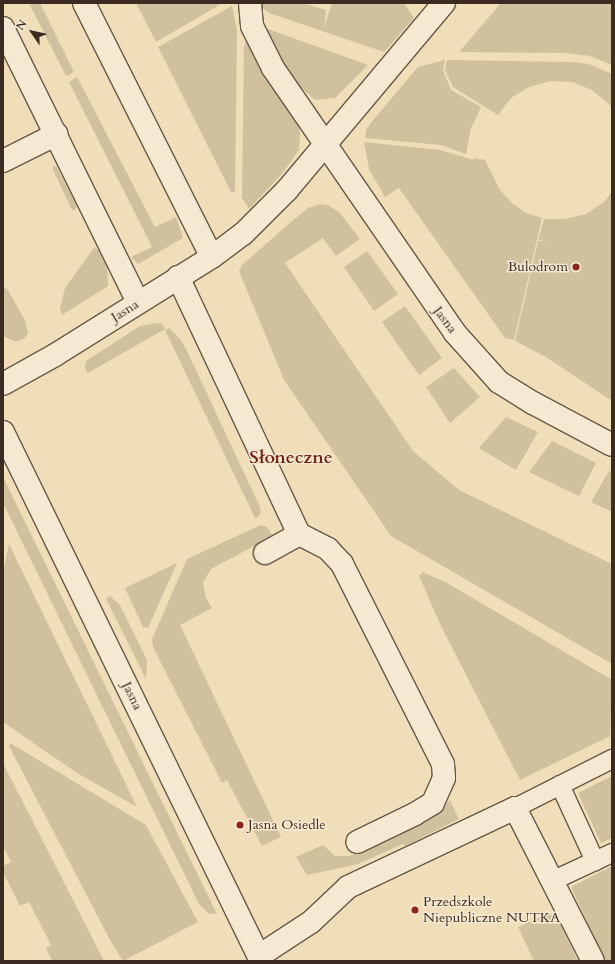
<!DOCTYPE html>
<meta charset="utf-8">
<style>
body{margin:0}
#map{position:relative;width:615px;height:964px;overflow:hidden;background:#efdeb8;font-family:Cardo,serif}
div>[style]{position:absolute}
.green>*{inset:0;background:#d0c09e}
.roads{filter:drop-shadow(1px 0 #685847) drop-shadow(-1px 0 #685847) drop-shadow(0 1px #685847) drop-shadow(0 -1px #685847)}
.pedestrian>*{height:18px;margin:-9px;padding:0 9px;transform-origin:9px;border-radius:9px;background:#f5ead1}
.minor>*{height:22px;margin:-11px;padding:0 11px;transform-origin:11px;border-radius:11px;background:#f5ead1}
.dots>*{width:11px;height:11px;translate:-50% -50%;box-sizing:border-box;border:2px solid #f5ead1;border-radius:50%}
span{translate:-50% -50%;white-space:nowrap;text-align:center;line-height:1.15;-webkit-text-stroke:3px #f5ead1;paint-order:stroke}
.poi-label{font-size:14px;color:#3b2b21}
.right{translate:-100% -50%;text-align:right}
.left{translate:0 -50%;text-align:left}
.street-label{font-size:14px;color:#3b2b21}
.district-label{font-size:18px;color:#7a1f14;font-weight:700}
.frame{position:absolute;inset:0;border:4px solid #3b2b21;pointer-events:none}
.north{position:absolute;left:12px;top:12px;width:40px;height:40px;-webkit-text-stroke:3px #f5ead1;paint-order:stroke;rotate:304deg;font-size:11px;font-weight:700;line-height:16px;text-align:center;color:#3b2b21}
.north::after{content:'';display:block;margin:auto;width:14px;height:18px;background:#3b2b21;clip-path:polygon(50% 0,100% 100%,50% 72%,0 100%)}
</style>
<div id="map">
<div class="green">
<i style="clip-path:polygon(29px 3px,40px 3px,74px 72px,66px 76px)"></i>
<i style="clip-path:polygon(136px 3px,223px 3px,156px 42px)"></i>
<i style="clip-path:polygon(257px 3px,302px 3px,326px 10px,324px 28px,332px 3px,404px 3px,414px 18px,384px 52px,269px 13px)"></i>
<i style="clip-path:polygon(501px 3px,612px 3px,612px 65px,590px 56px,564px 53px,459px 52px)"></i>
<i style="clip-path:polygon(232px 6px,237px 31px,235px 192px,231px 192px,158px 47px)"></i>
<i style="clip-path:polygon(268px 29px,368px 65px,335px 98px,315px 100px,298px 85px,272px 46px)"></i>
<i style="clip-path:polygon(247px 40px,297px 117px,300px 134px,299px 150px,280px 176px,249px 209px,242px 198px,244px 46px)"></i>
<i style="clip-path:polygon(445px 60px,443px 70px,451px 90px,481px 107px,471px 128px,466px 154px,441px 145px,365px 138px,366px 130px,374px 119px,418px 67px)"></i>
<i style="clip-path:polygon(447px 60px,571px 62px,589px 64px,612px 74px,612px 107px,592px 90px,572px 82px,550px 81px,529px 87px,511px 98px,498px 115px,453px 87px,445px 70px)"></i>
<i style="clip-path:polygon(77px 77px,155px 227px,176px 217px,183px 238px,138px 264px,131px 257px,152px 247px,69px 82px)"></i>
<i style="clip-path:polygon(364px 142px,440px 150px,474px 160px,474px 158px,485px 160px,500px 190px,512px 203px,526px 213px,542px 218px,514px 340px,505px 338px,399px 188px,385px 197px,369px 169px)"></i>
<i style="clip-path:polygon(53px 166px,56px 166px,77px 206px,75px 210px,72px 210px,53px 170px)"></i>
<i style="clip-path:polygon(612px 192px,612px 401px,546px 357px,515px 341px,538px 241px,548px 241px,538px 240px,544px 219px,565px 219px,586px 214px,604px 202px)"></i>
<i style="clip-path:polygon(320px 204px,328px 205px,340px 213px,360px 239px,336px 256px,323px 238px,285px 263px,413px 451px,459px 490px,612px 564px,612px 664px,391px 536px,284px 380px,239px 271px,242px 265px,291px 222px,308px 208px)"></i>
<i style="clip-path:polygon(94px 248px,100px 250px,107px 264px,108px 286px,62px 315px,60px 309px,65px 288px)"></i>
<i style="clip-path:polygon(367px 251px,398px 294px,374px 311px,344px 267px)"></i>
<i style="clip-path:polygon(3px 286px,8px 290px,25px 320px,28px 333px,25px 338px,16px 342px,3px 336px)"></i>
<i style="clip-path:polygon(405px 306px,442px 358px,419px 375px,382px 322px)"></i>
<i style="clip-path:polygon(156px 323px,162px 324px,165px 329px,88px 373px,85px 368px,86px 361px,140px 326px)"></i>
<i style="clip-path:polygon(169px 328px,181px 340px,187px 351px,259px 505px,261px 512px,258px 517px,255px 518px,165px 330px)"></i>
<i style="clip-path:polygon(454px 368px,480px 397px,450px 423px,426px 387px)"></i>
<i style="clip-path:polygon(506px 417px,538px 432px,516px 470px,479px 448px)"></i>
<i style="clip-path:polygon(552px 441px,596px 463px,579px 496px,529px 472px)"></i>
<i style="clip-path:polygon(609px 471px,612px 472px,612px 512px,591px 502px)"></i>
<i style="clip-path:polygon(3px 477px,216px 912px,215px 914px,209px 914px,199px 904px,3px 503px)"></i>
<i style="clip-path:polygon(261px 525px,267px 527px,273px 536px,211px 569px,203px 582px,206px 598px,212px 608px,180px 625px,281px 837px,262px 846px,227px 780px,222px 783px,153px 647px,152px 639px,187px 559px)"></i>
<i style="clip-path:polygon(9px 544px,137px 807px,77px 773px,3px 722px,3px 573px)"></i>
<i style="clip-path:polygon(177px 563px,148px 628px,143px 627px,125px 588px)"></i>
<i style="clip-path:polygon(423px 572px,447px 583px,612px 680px,610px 736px,520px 780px,441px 626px,419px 576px)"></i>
<i style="clip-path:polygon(110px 596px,120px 605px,147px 660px,146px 679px,106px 599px)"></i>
<i style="clip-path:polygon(10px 743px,146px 825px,198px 922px,123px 961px,109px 938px,9px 746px)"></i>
<i style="clip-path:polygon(3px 763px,49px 853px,104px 961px,52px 961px,46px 948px,51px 945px,29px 902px,20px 906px,3px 872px,3px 866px,11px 862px,3px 846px)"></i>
<i style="clip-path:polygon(612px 776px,612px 838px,601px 843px,578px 793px)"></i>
<i style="clip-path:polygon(450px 800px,459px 819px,405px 846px,403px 844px,358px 864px,307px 875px,296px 857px,323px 845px,335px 856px,350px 856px,440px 813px)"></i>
<i style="clip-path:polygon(612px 866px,612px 961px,605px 961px,571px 887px)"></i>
<i style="clip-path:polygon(549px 913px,559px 922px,578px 961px,534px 961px,518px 927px)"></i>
</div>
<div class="roads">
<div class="pedestrian">
<i style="left:560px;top:785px;width:84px;rotate:65.3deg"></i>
<i style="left:515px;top:808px;width:109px;rotate:-26.8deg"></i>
<i style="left:552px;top:881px;width:66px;rotate:-25deg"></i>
</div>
<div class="minor">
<i style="left:84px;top:3px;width:284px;rotate:63.3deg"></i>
<i style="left:250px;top:3px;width:23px;rotate:85deg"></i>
<i style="left:252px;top:26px;width:47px;rotate:63.4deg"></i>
<i style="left:273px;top:68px;width:321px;rotate:55.5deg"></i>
<i style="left:455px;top:333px;width:66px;rotate:48.1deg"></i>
<i style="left:499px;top:382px;width:40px;rotate:32deg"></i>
<i style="left:533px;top:403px;width:89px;rotate:28deg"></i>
<i style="left:3px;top:28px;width:305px;rotate:63.8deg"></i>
<i style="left:3px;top:161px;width:60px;rotate:-26.6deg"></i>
<i style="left:178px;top:277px;width:284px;rotate:64.8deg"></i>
<i style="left:299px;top:534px;width:33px;rotate:27deg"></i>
<i style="left:328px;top:549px;width:21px;rotate:47deg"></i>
<i style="left:342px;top:564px;width:224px;rotate:63.2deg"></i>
<i style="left:443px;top:764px;width:14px;rotate:86deg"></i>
<i style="left:444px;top:778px;width:27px;rotate:114deg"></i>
<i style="left:433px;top:803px;width:21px;rotate:149deg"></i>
<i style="left:415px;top:814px;width:64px;rotate:154.2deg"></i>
<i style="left:3px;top:384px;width:60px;rotate:-29.1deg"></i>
<i style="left:55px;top:355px;width:185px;rotate:-32deg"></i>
<i style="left:212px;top:257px;width:39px;rotate:-37deg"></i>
<i style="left:243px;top:234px;width:62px;rotate:-45deg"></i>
<i style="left:287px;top:190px;width:244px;rotate:-50deg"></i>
<i style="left:3px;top:432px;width:589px;rotate:64deg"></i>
<i style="left:265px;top:553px;width:39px;rotate:-29deg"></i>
<i style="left:259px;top:956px;width:62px;rotate:-33.2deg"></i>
<i style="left:311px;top:922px;width:51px;rotate:-43.4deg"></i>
<i style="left:348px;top:887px;width:185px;rotate:-25.3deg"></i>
<i style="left:515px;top:808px;width:172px;rotate:63deg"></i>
</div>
</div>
<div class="dots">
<i style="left:576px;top:267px;background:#8f2418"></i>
<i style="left:240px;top:825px;background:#8f2418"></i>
<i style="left:415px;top:910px;background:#8f2418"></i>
</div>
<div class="poi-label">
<span class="right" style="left:568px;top:267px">Bulodrom</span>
<span class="left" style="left:248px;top:825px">Jasna Osiedle</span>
<span class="left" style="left:423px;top:910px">Przedszkole<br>Niepubliczne NUTKA</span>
</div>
<div class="street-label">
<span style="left:125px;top:311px;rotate:-32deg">Jasna</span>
<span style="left:445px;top:320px;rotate:53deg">Jasna</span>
<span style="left:132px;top:696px;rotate:64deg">Jasna</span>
</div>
<div class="district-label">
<span style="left:291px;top:458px">Słoneczne</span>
</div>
<div class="frame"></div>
<div class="north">N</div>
</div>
